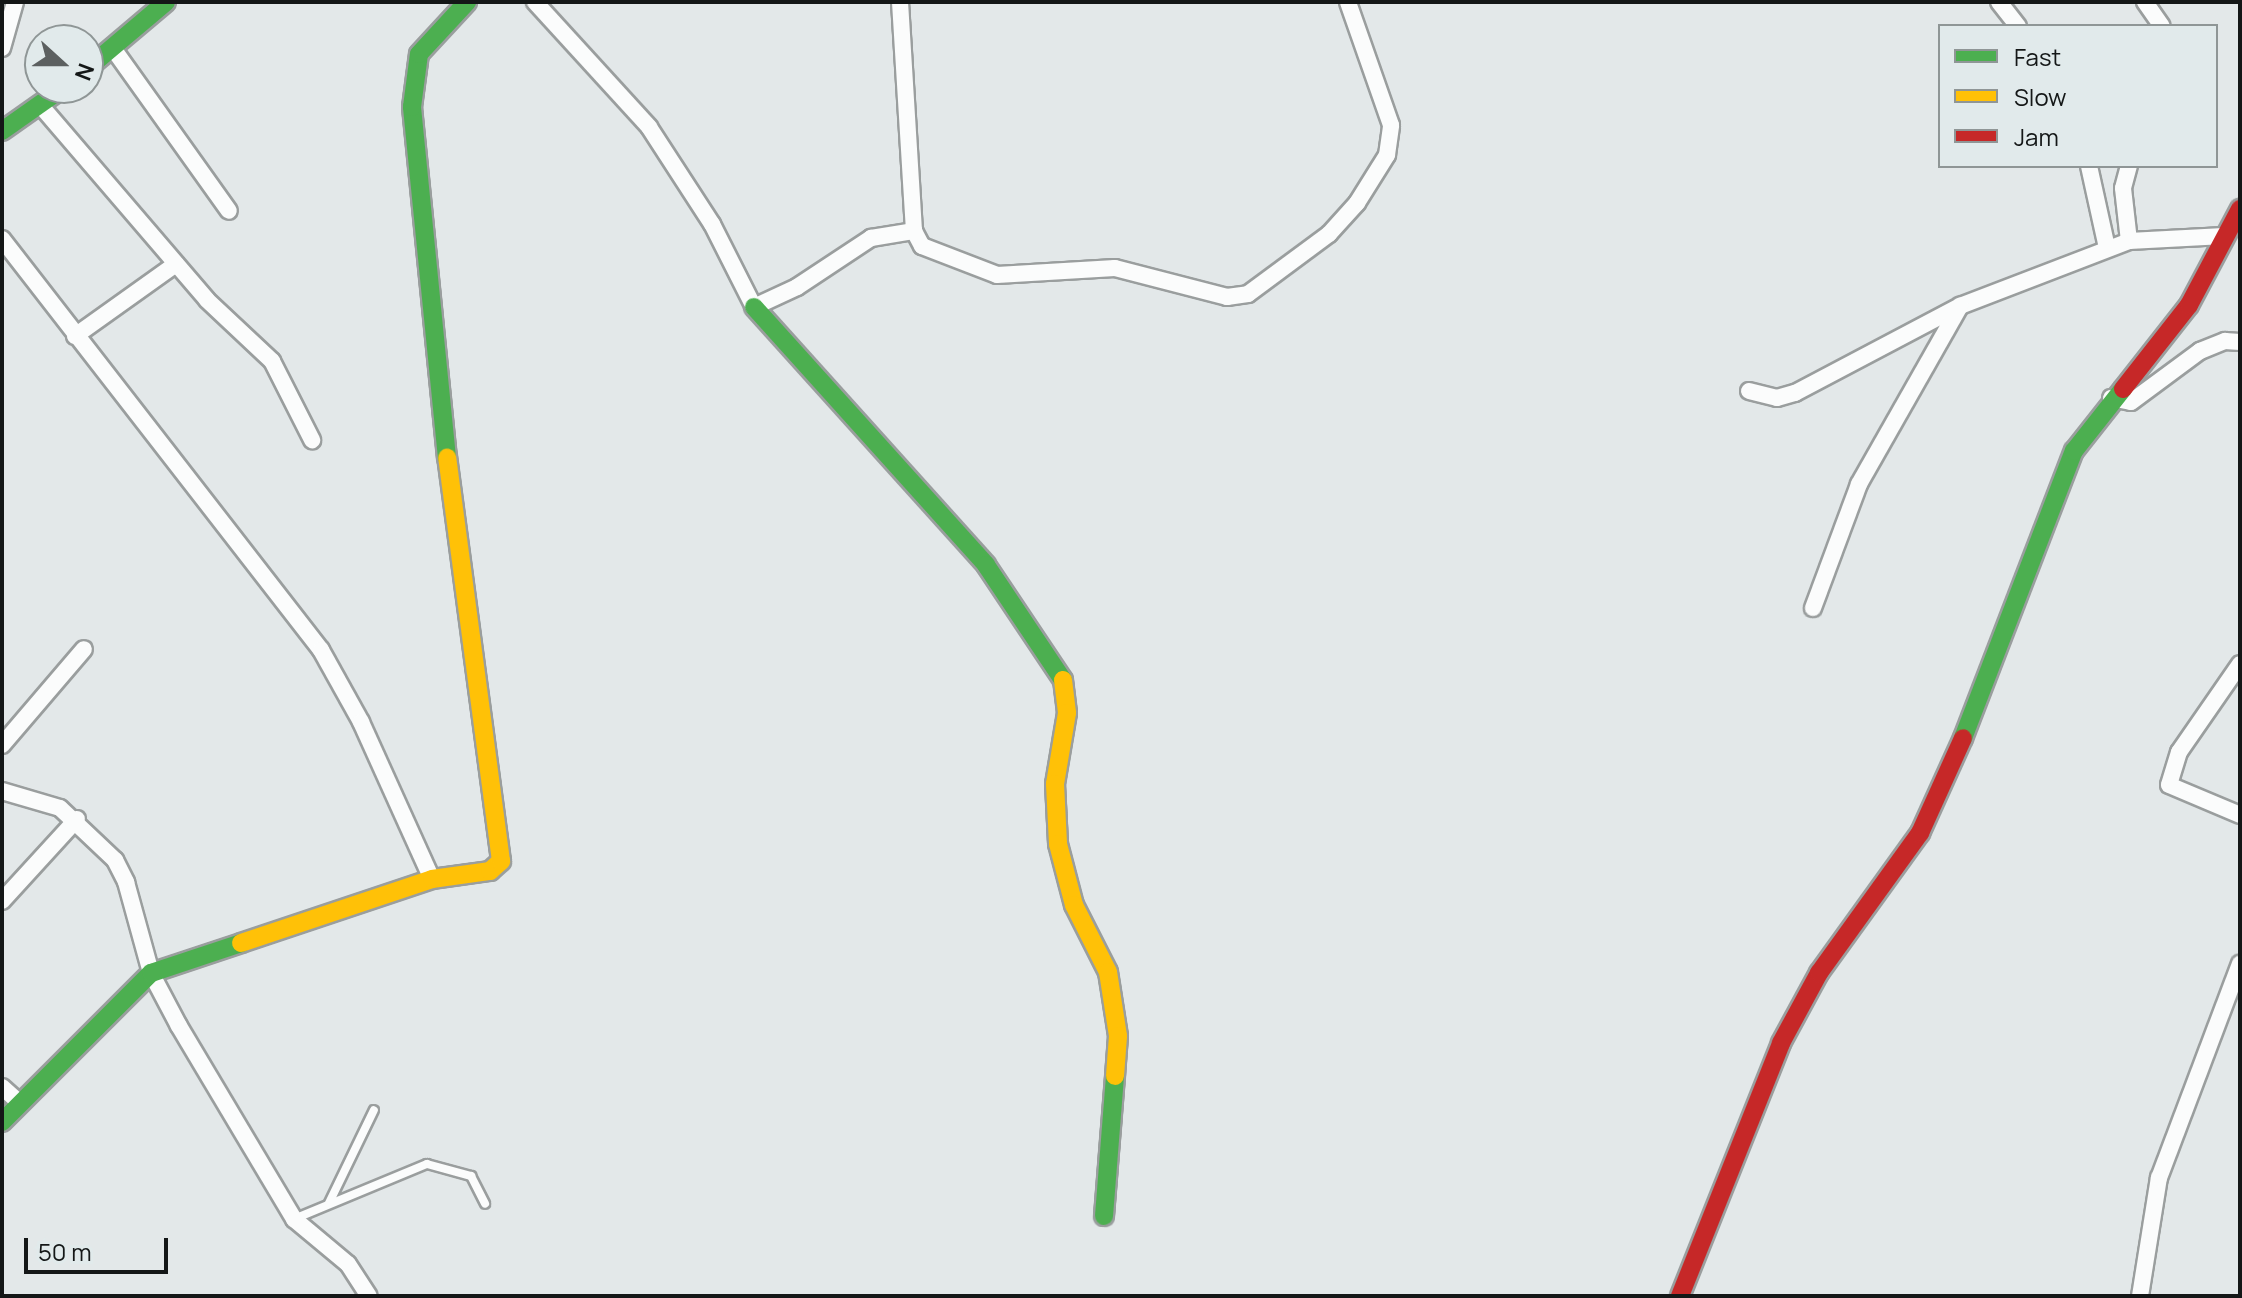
<!DOCTYPE html>
<style>
body{margin:0}
#map{position:relative;width:2242px;height:1298px;overflow:hidden;background:#e3e8e9;font-family:Manrope,sans-serif}
div>[style]{position:absolute}
.roads{filter:drop-shadow(2px 0 #9a9e9e) drop-shadow(-2px 0 #9a9e9e) drop-shadow(0 2px #9a9e9e) drop-shadow(0 -2px #9a9e9e)}
.lane>*{height:8px;margin:-4px;padding:0 4px;transform-origin:4px;border-radius:4px;background:#fbfcfc}
.street>*{height:16px;margin:-8px;padding:0 8px;transform-origin:8px;border-radius:8px;background:#fbfcfc}
.fast>*{height:18px;margin:-9px;padding:0 9px;transform-origin:9px;border-radius:9px;background:#4caf50}
.slow>*{height:18px;margin:-9px;padding:0 9px;transform-origin:9px;border-radius:9px;background:#ffc107}
.jam>*{height:18px;margin:-9px;padding:0 9px;transform-origin:9px;border-radius:9px;background:#c62828}
span{translate:-50% -50%;white-space:nowrap;text-align:center;line-height:1.15;-webkit-text-stroke:8px #e1eaeb;paint-order:stroke}
.frame{position:absolute;inset:0;border:4px solid #141717;pointer-events:none}
.legend{position:absolute;left:1938px;top:24px;width:280px;height:144px;box-sizing:border-box;background:#e1eaeb;border:2px solid #8f9696;margin:0;padding:10px 14px;list-style:none;font-size:24px;color:#141717}
.legend li{display:flex;align-items:center;gap:16px;height:40px}
.legend b{width:40px;border:2px solid #8f9696}
.north{position:absolute;left:24px;top:24px;width:80px;height:80px;box-sizing:border-box;background:#e1eaeb;border:2px solid #8f9696;border-radius:50%;rotate:111deg;font-size:22px;font-weight:700;line-height:32px;text-align:center;color:#141717}
.north::after{content:'';display:block;margin:auto;width:28px;height:36px;background:#5c6060;clip-path:polygon(50% 0,100% 100%,50% 72%,0 100%)}
.scale{position:absolute;left:24px;top:1238px;width:144px;height:36px;box-sizing:border-box;border:4px solid #141717;border-top:0;padding-left:10px;font-size:24px;line-height:28px;white-space:nowrap;color:#141717;-webkit-text-stroke:6px #e1eaeb;paint-order:stroke}
</style>
<div id="map">
<div class="roads">
<div class="lane">
<i style="left:329px;top:1203px;width:103px;rotate:-64.2deg"></i>
<i style="left:294px;top:1219px;width:144px;rotate:-22.5deg"></i>
<i style="left:427px;top:1164px;width:46px;rotate:15.3deg"></i>
<i style="left:471px;top:1176px;width:31px;rotate:63deg"></i>
</div>
<div class="street">
<i style="left:535px;top:2px;width:169px;rotate:47.6deg"></i>
<i style="left:649px;top:127px;width:116px;rotate:57deg"></i>
<i style="left:712px;top:224px;width:93px;rotate:63.2deg"></i>
<i style="left:754px;top:307px;width:47px;rotate:-24.9deg"></i>
<i style="left:797px;top:287px;width:89px;rotate:-33.5deg"></i>
<i style="left:871px;top:238px;width:44px;rotate:-9.2deg"></i>
<i style="left:900px;top:2px;width:229px;rotate:86.5deg"></i>
<i style="left:914px;top:231px;width:17px;rotate:62deg"></i>
<i style="left:922px;top:246px;width:80px;rotate:21.1deg"></i>
<i style="left:997px;top:275px;width:118px;rotate:-3.4deg"></i>
<i style="left:1115px;top:268px;width:116px;rotate:14.5deg"></i>
<i style="left:1227px;top:297px;width:21px;rotate:-8deg"></i>
<i style="left:1248px;top:294px;width:101px;rotate:-36.5deg"></i>
<i style="left:1329px;top:234px;width:42px;rotate:-47.9deg"></i>
<i style="left:1357px;top:203px;width:57px;rotate:-58deg"></i>
<i style="left:1387px;top:155px;width:30px;rotate:-82deg"></i>
<i style="left:1391px;top:125px;width:130px;rotate:-109.3deg"></i>
<i style="left:1999px;top:2px;width:31px;rotate:52deg"></i>
<i style="left:2145px;top:2px;width:29px;rotate:55deg"></i>
<i style="left:112px;top:47px;width:201px;rotate:54.5deg"></i>
<i style="left:2px;top:48px;width:48px;rotate:-74.2deg"></i>
<i style="left:41px;top:106px;width:255px;rotate:49.4deg"></i>
<i style="left:207px;top:300px;width:89px;rotate:43.2deg"></i>
<i style="left:272px;top:361px;width:89px;rotate:63.1deg"></i>
<i style="left:2089px;top:166px;width:84px;rotate:77.6deg"></i>
<i style="left:2px;top:239px;width:520px;rotate:52.18deg"></i>
<i style="left:321px;top:650px;width:82px;rotate:60.9deg"></i>
<i style="left:361px;top:722px;width:172px;rotate:65.7deg"></i>
<i style="left:2129px;top:241px;width:53px;rotate:-96.5deg"></i>
<i style="left:2123px;top:188px;width:23px;rotate:-75deg"></i>
<i style="left:75px;top:336px;width:124px;rotate:-35.5deg"></i>
<i style="left:1749px;top:391px;width:29px;rotate:14deg"></i>
<i style="left:1777px;top:398px;width:19px;rotate:-16deg"></i>
<i style="left:1795px;top:393px;width:187px;rotate:-27.8deg"></i>
<i style="left:1960px;top:306px;width:181px;rotate:-21deg"></i>
<i style="left:2129px;top:241px;width:95px;rotate:-3deg"></i>
<i style="left:2111px;top:398px;width:20px;rotate:11deg"></i>
<i style="left:2131px;top:402px;width:86px;rotate:-36.5deg"></i>
<i style="left:2200px;top:351px;width:27px;rotate:-22deg"></i>
<i style="left:2225px;top:341px;width:15px;rotate:4deg"></i>
<i style="left:1813px;top:608px;width:132px;rotate:-69.6deg"></i>
<i style="left:1859px;top:484px;width:205px;rotate:-60.4deg"></i>
<i style="left:2240px;top:664px;width:107px;rotate:124.7deg"></i>
<i style="left:2179px;top:752px;width:34px;rotate:107deg"></i>
<i style="left:2169px;top:785px;width:77px;rotate:22.9deg"></i>
<i style="left:2px;top:745px;width:126px;rotate:-49.5deg"></i>
<i style="left:2px;top:791px;width:60px;rotate:16.3deg"></i>
<i style="left:60px;top:808px;width:76px;rotate:43.4deg"></i>
<i style="left:115px;top:860px;width:25px;rotate:63deg"></i>
<i style="left:126px;top:882px;width:94px;rotate:74.6deg"></i>
<i style="left:151px;top:973px;width:60px;rotate:62.2deg"></i>
<i style="left:179px;top:1026px;width:225px;rotate:59.2deg"></i>
<i style="left:294px;top:1219px;width:70px;rotate:39.8deg"></i>
<i style="left:348px;top:1264px;width:38px;rotate:57deg"></i>
<i style="left:2px;top:901px;width:111px;rotate:-47.6deg"></i>
<i style="left:2px;top:1087px;width:24px;rotate:42deg"></i>
<i style="left:2140px;top:1296px;width:120px;rotate:-80.9deg"></i>
<i style="left:2159px;top:1178px;width:229px;rotate:-69.3deg"></i>
</div>
<div class="fast">
<i style="left:88px;top:68px;width:102px;rotate:-40.2deg"></i>
<i style="left:2px;top:131px;width:75px;rotate:-35.2deg"></i>
<i style="left:754px;top:307px;width:347px;rotate:48deg"></i>
<i style="left:986px;top:565px;width:138px;rotate:56.2deg"></i>
<i style="left:447px;top:458px;width:353px;rotate:-95.7deg"></i>
<i style="left:412px;top:107px;width:53px;rotate:-82.5deg"></i>
<i style="left:419px;top:54px;width:71px;rotate:-47.3deg"></i>
<i style="left:1963px;top:738px;width:308px;rotate:-68.9deg"></i>
<i style="left:2074px;top:451px;width:79px;rotate:-51.7deg"></i>
<i style="left:2px;top:1122px;width:211px;rotate:-45deg"></i>
<i style="left:151px;top:973px;width:95px;rotate:-18.4deg"></i>
<i style="left:1104px;top:1216px;width:140px;rotate:-85.5deg"></i>
</div>
<div class="slow">
<i style="left:1063px;top:680px;width:33px;rotate:83deg"></i>
<i style="left:1067px;top:713px;width:72px;rotate:99.6deg"></i>
<i style="left:1055px;top:784px;width:60px;rotate:87.1deg"></i>
<i style="left:1058px;top:844px;width:63px;rotate:75.3deg"></i>
<i style="left:1074px;top:905px;width:75px;rotate:63.1deg"></i>
<i style="left:1108px;top:972px;width:65px;rotate:81.1deg"></i>
<i style="left:1118px;top:1036px;width:40px;rotate:94.3deg"></i>
<i style="left:241px;top:943px;width:201px;rotate:-18.5deg"></i>
<i style="left:432px;top:879px;width:59px;rotate:-7.9deg"></i>
<i style="left:490px;top:871px;width:15px;rotate:-42deg"></i>
<i style="left:501px;top:861px;width:407px;rotate:-97.6deg"></i>
</div>
<div class="jam">
<i style="left:2123px;top:389px;width:107px;rotate:-51.8deg"></i>
<i style="left:2189px;top:305px;width:109px;rotate:-62deg"></i>
<i style="left:1680px;top:1296px;width:272px;rotate:-68.2deg"></i>
<i style="left:1781px;top:1043px;width:80px;rotate:-61.5deg"></i>
<i style="left:1819px;top:973px;width:173px;rotate:-54.2deg"></i>
<i style="left:1920px;top:833px;width:104px;rotate:-65.6deg"></i>
</div>
</div>
<div class="frame"></div>
<ul class="legend">
<li><b style="height:10px;background:#4caf50"></b>Fast</li>
<li><b style="height:10px;background:#ffc107"></b>Slow</li>
<li><b style="height:10px;background:#c62828"></b>Jam</li>
</ul>
<div class="north">N</div>
<div class="scale">50 m</div>
</div>
